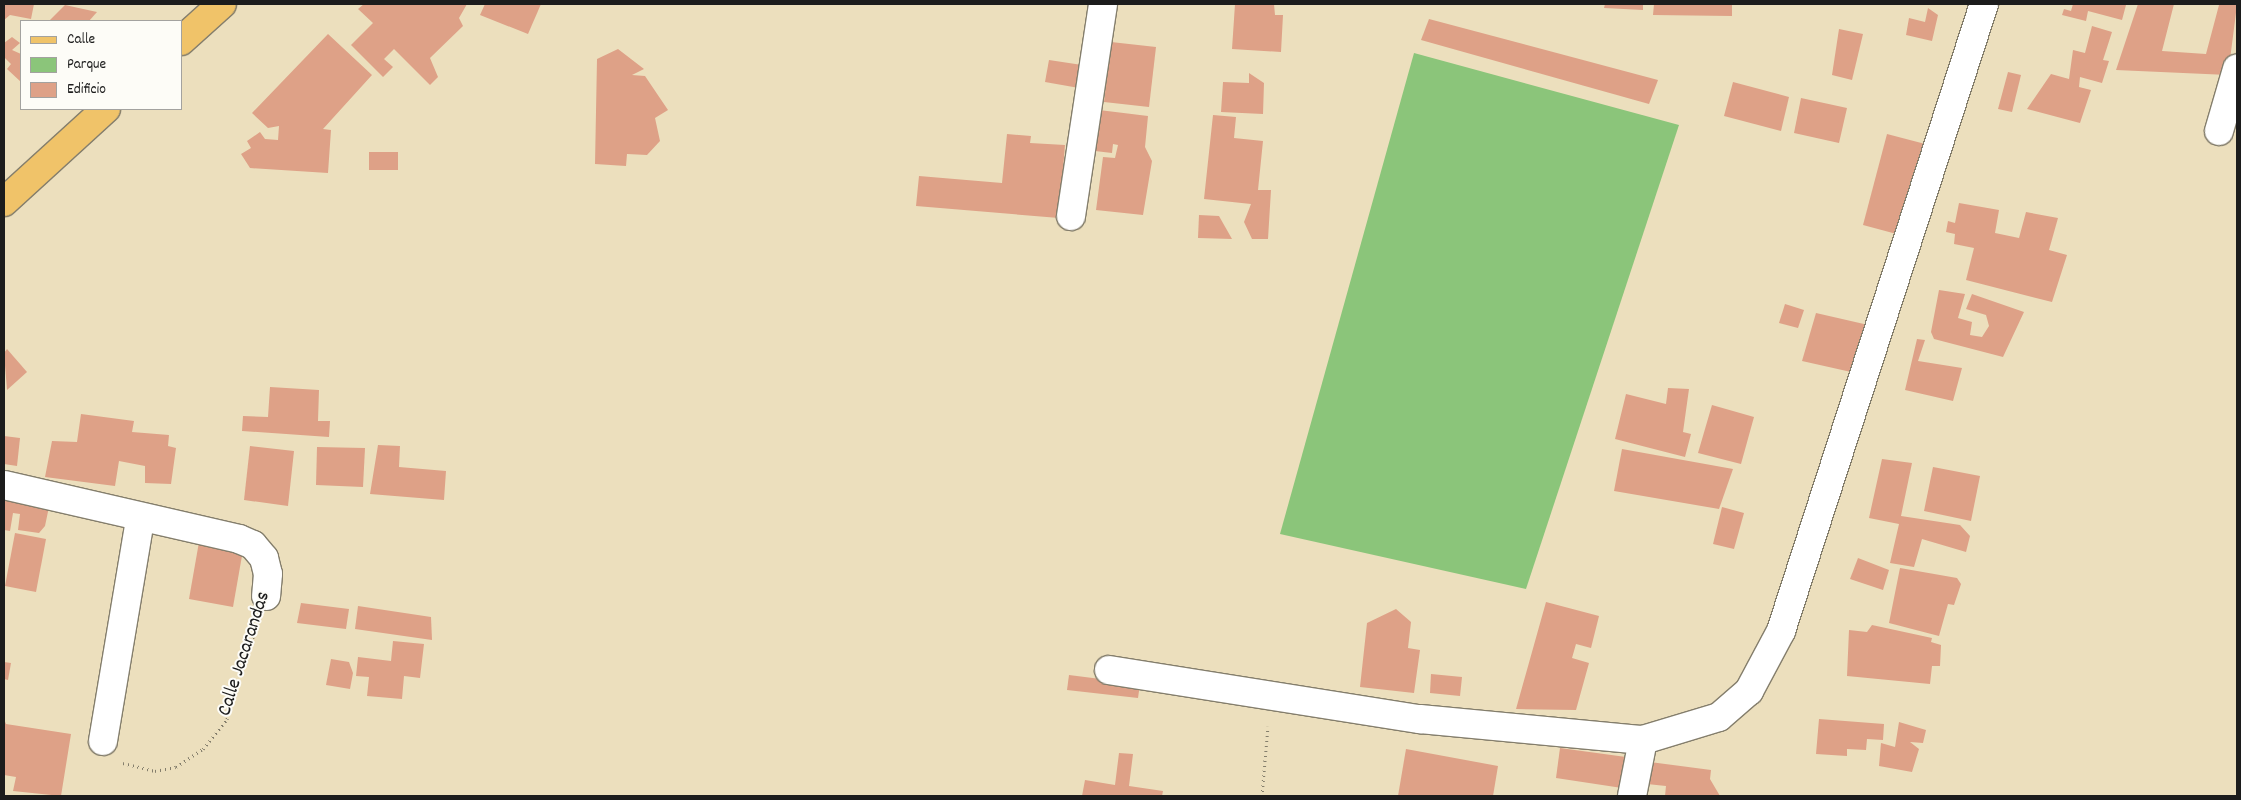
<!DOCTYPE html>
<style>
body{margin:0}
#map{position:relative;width:2241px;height:800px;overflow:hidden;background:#ecdfbd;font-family:Dekko,sans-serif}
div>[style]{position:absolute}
.green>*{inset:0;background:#8bc57a}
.building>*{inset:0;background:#dea187}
.path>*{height:3px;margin-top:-1.5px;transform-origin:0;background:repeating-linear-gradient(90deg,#847e6c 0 1px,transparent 0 5px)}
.roads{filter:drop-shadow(1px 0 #847e6c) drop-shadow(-1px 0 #847e6c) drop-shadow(0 1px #847e6c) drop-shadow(0 -1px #847e6c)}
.minor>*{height:28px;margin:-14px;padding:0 14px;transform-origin:14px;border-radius:14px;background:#fff}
.major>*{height:28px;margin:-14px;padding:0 14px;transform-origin:14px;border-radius:14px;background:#f0c369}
span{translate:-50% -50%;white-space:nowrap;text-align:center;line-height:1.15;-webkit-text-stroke:4px #fdfcf7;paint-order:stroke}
.street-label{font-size:20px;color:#1c1c1c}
.frame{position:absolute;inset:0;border:5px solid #1c1c1c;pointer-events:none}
.legend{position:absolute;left:20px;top:20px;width:162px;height:90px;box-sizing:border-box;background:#fdfcf7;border:1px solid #a3a29f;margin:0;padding:6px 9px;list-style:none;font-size:15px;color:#1c1c1c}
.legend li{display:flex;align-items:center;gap:10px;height:25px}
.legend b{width:25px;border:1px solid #a3a29f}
</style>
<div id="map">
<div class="green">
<i style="clip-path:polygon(1414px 53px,1679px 125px,1526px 589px,1280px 534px)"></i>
</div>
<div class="building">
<i style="clip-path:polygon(4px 4px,34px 4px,31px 19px,10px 15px,4px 20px)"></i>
<i style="clip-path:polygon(364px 4px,467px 4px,459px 18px,463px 26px,430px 58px,438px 77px,430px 85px,394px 49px,384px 59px,393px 67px,383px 77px,351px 45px,373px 23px,358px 9px)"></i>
<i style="clip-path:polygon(485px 4px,541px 4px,528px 34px,480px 15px)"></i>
<i style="clip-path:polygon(1235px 4px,1274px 4px,1275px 15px,1283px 15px,1281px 52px,1232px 49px)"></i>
<i style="clip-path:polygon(1605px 4px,1643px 4px,1643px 10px,1604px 8px)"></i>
<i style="clip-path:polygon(1654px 4px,1732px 4px,1732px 16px,1653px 15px)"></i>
<i style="clip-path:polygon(2073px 4px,2124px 4px,2126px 5px,2122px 20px,2088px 11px,2086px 21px,2062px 15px,2064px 9px,2071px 11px)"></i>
<i style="clip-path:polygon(2138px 4px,2174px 4px,2162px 51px,2206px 54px,2219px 5px,2237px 5px,2228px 75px,2116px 70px)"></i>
<i style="clip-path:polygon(65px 5px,97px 12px,89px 21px,49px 21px)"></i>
<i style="clip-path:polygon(1928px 8px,1938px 15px,1932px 41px,1906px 35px,1909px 18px,1925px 22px)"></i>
<i style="clip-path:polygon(1429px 19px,1658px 80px,1649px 104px,1421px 40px)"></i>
<i style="clip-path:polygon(2092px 26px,2112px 32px,2103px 60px,2109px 61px,2102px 83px,2080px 77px,2079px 87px,2091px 90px,2080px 123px,2027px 109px,2051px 74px,2069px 79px,2073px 50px,2085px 53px)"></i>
<i style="clip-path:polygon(1839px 29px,1863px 34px,1852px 80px,1832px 75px)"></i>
<i style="clip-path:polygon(328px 34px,372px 75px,323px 129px,331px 130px,328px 173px,250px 168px,241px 154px,251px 148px,247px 141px,260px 132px,265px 139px,278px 140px,279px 126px,268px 128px,252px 113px)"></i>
<i style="clip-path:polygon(12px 37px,20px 43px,12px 50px,21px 54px,21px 82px,7px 69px,11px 64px,4px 57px,4px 43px)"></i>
<i style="clip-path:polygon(1111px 42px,1156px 47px,1149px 107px,1104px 102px)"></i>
<i style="clip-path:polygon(618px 49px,644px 69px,632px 75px,645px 76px,668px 110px,655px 118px,660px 141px,647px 155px,627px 154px,626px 166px,595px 164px,597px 59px)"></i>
<i style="clip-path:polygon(1049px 60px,1082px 65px,1079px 88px,1045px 82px)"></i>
<i style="clip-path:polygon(2008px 72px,2021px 75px,2012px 112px,1998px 109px)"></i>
<i style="clip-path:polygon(1249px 73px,1264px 83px,1263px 114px,1221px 112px,1223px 82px,1249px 83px)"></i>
<i style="clip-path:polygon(1733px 82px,1789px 97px,1781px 131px,1724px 116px)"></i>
<i style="clip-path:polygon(1801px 98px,1847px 108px,1839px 143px,1794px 133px)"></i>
<i style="clip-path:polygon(1099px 110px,1148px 116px,1145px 147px,1152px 161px,1143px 215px,1096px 210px,1103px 157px,1115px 158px,1118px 145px,1113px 144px,1112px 153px,1095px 151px)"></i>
<i style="clip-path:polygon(1213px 115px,1236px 117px,1234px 138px,1263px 141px,1258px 190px,1271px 190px,1268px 239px,1252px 239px,1244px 222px,1251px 204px,1204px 199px)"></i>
<i style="clip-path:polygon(1007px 134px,1031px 136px,1030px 143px,1065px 145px,1059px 218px,916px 206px,919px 176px,1002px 183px)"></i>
<i style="clip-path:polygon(1887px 134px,1929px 145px,1904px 236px,1863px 225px)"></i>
<i style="clip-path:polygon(369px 152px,398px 152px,398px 170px,369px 170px)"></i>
<i style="clip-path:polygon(1959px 203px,1999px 210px,1995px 233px,2019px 238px,2026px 212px,2058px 218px,2049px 250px,2067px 255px,2052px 302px,1966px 280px,1974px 248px,1954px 244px,1955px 234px,1946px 232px,1948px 221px,1955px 223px)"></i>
<i style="clip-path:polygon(1199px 215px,1219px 216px,1232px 239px,1198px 238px)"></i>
<i style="clip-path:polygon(1939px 290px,1965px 294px,1958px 318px,1972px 322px,1970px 335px,1982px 337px,1989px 326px,1986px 315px,1966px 309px,1972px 294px,2024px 312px,2003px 357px,1934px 339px,1931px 332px)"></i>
<i style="clip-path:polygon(1785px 304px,1804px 310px,1798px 328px,1779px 323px)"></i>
<i style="clip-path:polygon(1816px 313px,1877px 327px,1860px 374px,1802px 361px)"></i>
<i style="clip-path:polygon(1917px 339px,1925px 340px,1918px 361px,1962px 368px,1953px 401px,1905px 390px)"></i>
<i style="clip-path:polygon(7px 349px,27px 372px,7px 390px,4px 353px)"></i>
<i style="clip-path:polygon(270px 387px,319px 390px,318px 421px,330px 421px,329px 437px,242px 431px,243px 416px,268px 417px)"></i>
<i style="clip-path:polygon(1668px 388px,1689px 389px,1683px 432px,1691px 434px,1685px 457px,1615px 439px,1626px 394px,1666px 404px)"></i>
<i style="clip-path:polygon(1712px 405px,1754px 417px,1741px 464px,1698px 453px)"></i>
<i style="clip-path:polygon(81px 414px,134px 421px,132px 432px,169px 435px,168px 446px,176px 448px,171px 484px,145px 483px,145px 466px,119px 461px,115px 486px,45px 477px,52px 441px,77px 442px)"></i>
<i style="clip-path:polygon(4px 436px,20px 438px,17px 466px,4px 464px)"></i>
<i style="clip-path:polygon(378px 445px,400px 446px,399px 467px,446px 471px,444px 500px,370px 494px)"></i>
<i style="clip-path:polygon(250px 446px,294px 451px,288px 506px,244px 500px)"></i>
<i style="clip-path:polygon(317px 447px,365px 448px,363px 487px,316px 485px)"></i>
<i style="clip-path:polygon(1622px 449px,1733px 469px,1719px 509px,1614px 491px)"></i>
<i style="clip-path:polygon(1882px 459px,1912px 463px,1901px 516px,1960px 525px,1970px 536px,1966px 552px,1922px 539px,1914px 567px,1890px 563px,1899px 524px,1869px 518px)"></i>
<i style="clip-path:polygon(1933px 467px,1980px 476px,1971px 521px,1924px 511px)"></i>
<i style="clip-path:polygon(4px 496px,50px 502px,45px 526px,39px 533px,18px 530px,20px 514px,13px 513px,10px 531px,4px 530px)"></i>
<i style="clip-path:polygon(1722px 507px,1744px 513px,1734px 549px,1713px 544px)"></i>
<i style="clip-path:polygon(15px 533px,46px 539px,36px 592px,5px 586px)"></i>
<i style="clip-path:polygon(199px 542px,243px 550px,233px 607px,189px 599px)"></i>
<i style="clip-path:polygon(1858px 558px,1889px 570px,1883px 590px,1850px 579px)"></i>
<i style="clip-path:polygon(1900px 568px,1957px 578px,1961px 584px,1954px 605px,1948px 604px,1939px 636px,1889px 623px)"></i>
<i style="clip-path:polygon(1546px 602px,1599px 616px,1591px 648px,1576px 644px,1572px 658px,1589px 663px,1576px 710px,1516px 709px)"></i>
<i style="clip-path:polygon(301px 603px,349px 609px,346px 629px,297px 623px)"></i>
<i style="clip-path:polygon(358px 606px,431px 617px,432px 640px,355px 629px)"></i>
<i style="clip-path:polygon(1396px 609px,1411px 622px,1408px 648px,1420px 650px,1414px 693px,1360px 687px,1367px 623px)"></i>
<i style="clip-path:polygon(1872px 625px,1932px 638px,1931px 642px,1941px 645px,1940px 666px,1932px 666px,1930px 684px,1847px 676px,1849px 630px,1867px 632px)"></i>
<i style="clip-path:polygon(393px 641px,424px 644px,420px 678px,404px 676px,402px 699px,367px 696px,369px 677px,356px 676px,358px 657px,391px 661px)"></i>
<i style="clip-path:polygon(331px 659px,349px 662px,353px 673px,350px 689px,326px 685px)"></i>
<i style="clip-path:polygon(4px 662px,11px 663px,8px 680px,4px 679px)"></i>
<i style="clip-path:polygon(1431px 674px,1462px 677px,1460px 696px,1430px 693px)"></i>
<i style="clip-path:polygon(1069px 675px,1140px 684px,1138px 698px,1067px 690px)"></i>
<i style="clip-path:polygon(4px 719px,6px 724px,71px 734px,61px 796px,13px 791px,16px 777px,4px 775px)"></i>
<i style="clip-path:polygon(1819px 719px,1884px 724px,1883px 740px,1867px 739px,1866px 750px,1847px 749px,1847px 756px,1816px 754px)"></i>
<i style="clip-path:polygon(1899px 722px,1926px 730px,1923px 743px,1910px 742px,1919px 749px,1912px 772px,1879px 766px,1881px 743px,1895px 747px)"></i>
<i style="clip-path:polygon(1560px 748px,1626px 757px,1622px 788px,1556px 778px)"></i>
<i style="clip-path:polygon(1406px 749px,1498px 766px,1493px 796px,1398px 796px)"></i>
<i style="clip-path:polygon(1119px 753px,1133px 754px,1129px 786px,1163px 791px,1162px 796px,1082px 796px,1085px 780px,1115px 785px)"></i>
<i style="clip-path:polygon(1650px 762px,1711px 770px,1710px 779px,1720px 796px,1665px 796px,1666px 786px,1647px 784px)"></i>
</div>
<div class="path">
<i style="left:123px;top:763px;width:33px;rotate:14deg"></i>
<i style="left:155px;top:771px;width:21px;rotate:-11deg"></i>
<i style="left:176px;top:767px;width:32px;rotate:-34deg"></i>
<i style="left:203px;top:749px;width:38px;rotate:-51deg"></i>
<i style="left:227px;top:719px;width:99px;rotate:-72.3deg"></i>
<i style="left:1262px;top:796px;width:70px;rotate:-85.1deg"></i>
</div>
<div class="roads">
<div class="minor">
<i style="left:2219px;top:131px;width:65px;rotate:-73.8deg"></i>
<i style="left:1071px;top:216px;width:214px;rotate:-81.4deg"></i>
<i style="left:4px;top:485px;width:241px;rotate:12.9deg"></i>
<i style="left:239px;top:539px;width:15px;rotate:23deg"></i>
<i style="left:253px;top:545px;width:17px;rotate:50deg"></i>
<i style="left:264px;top:558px;width:16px;rotate:76deg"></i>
<i style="left:268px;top:574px;width:22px;rotate:95deg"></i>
<i style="left:1109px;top:670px;width:315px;rotate:9deg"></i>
<i style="left:1420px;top:719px;width:224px;rotate:5.4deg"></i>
<i style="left:1643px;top:740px;width:79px;rotate:-16.8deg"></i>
<i style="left:1719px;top:717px;width:40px;rotate:-41deg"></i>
<i style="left:1749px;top:691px;width:68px;rotate:-61.9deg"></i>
<i style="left:1781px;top:631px;width:659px;rotate:-72.06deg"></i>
<i style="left:103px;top:741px;width:225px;rotate:-80.5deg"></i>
<i style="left:1632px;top:796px;width:57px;rotate:-78.9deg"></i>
</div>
<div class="major">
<i style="left:181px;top:41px;width:55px;rotate:-42.1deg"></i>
<i style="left:4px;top:202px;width:138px;rotate:-42.4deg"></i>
</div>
</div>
<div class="street-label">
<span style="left:245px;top:654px;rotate:-72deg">Calle Jacarandas</span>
</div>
<div class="frame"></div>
<ul class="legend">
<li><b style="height:6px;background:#f0c369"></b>Calle</li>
<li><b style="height:14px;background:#8bc57a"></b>Parque</li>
<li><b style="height:14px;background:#dea187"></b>Edificio</li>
</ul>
</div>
